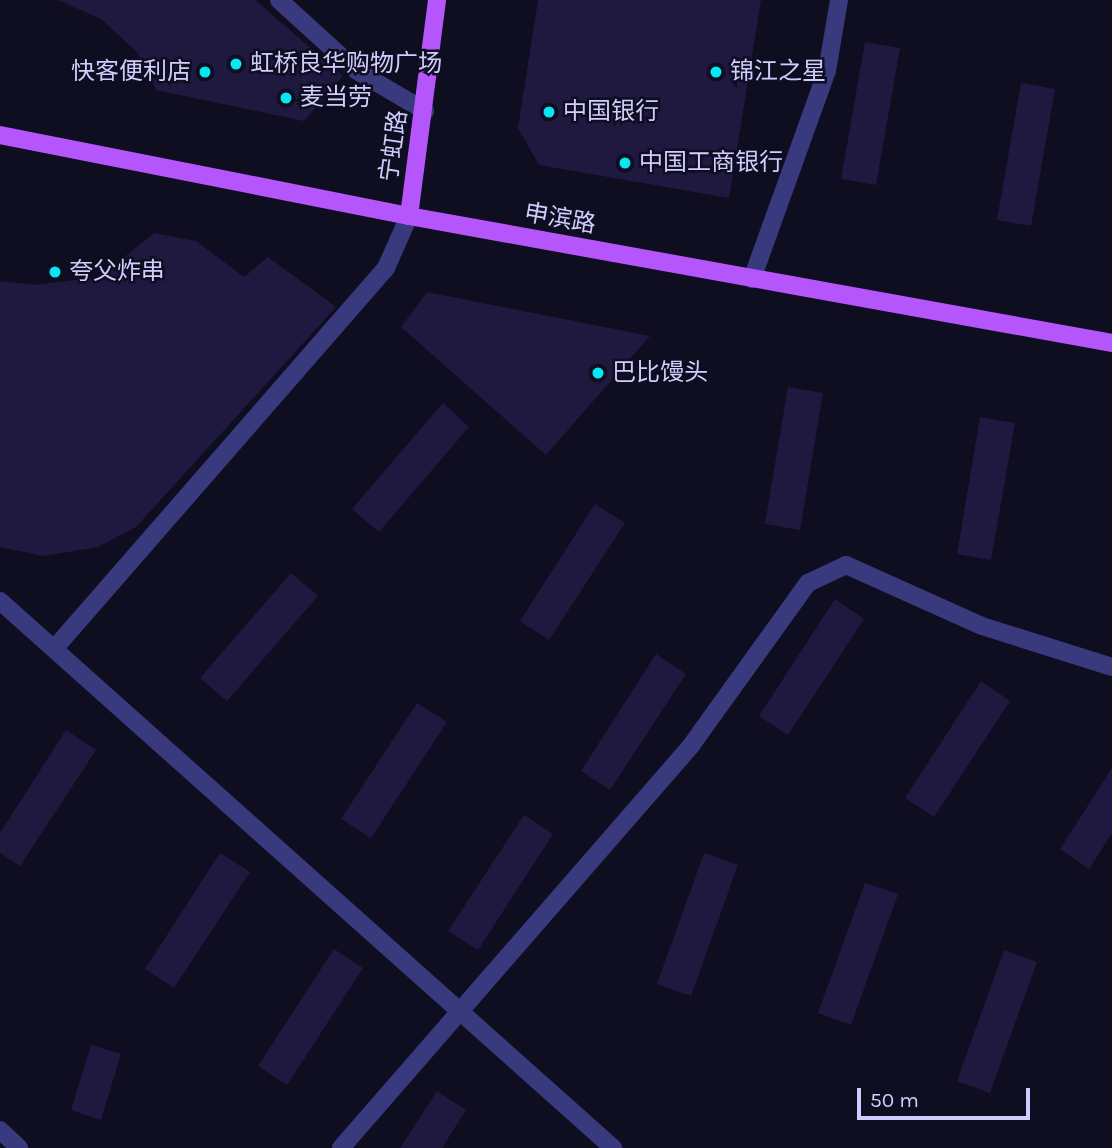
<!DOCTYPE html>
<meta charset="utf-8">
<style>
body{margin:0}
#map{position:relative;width:1112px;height:1148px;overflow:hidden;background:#0f0d20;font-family:Karla,"Noto Sans SC",sans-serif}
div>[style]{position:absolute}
.building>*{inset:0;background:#1f1940}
.minor>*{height:18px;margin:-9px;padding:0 9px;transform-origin:9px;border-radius:9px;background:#393a7e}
.major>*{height:18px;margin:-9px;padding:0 9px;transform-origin:9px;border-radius:9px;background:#b556fc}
.dots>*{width:19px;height:19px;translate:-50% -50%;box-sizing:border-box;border:4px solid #0f0d20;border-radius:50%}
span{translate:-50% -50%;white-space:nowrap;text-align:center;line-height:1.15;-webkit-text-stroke:5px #0f0d20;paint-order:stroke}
.poi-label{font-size:24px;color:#d0cdfe}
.left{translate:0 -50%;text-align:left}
.right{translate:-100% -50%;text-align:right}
.street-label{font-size:24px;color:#d0cdfe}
.scale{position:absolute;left:857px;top:1088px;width:173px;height:32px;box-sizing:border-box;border:4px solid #d0cdfe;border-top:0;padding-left:9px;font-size:21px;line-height:24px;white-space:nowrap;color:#d0cdfe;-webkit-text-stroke:5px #0f0d20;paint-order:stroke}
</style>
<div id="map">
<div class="building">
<i style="clip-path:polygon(58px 0,255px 0,343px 76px,304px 121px,156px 90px,137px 52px,101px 19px)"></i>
<i style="clip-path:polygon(538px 0,761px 0,729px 198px,539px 165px,518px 128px)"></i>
<i style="clip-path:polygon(865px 42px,900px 48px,876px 185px,841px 179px)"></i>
<i style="clip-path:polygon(1021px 83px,1055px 89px,1031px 226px,997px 220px)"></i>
<i style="clip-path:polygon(154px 233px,196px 241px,244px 277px,268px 257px,336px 307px,136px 527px,98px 547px,43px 556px,0 547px,0 281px,34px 285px,100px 277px)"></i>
<i style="clip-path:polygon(427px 292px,650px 336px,546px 455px,401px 327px)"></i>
<i style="clip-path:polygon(788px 387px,823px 393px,800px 530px,765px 524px)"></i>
<i style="clip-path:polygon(443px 403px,469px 427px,379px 532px,352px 509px)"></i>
<i style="clip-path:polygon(980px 417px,1015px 423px,991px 560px,957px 554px)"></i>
<i style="clip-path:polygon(595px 504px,625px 523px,549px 640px,520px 621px)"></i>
<i style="clip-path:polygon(291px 573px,318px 596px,227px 701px,200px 678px)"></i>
<i style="clip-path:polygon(835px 599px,864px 619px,788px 735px,759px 716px)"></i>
<i style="clip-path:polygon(656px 654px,686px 674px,610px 790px,581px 771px)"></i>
<i style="clip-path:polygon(981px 681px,1010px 701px,934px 817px,905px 798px)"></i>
<i style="clip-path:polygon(417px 703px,447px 722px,371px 838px,341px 819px)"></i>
<i style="clip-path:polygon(66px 730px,96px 750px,20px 866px,0 853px,0 833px)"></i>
<i style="clip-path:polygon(1112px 768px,1112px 833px,1089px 869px,1060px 849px)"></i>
<i style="clip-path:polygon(524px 815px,553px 834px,478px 950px,448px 931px)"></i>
<i style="clip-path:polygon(220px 853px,250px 872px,174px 988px,145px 969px)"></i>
<i style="clip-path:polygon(704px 853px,738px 865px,691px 996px,657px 984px)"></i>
<i style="clip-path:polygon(865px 883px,898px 894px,851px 1025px,818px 1013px)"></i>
<i style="clip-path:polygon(334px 949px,363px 968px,287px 1085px,258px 1066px)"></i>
<i style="clip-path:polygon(1004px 950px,1037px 962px,990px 1093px,957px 1081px)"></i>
<i style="clip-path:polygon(91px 1045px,121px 1054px,101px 1120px,71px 1110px)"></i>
<i style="clip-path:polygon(437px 1091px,466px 1110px,442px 1148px,400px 1148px)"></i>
</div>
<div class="minor">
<i style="left:279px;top:0;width:105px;rotate:42.3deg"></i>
<i style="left:357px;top:71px;width:79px;rotate:30.5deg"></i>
<i style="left:752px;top:279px;width:221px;rotate:-70.2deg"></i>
<i style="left:827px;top:71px;width:72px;rotate:-80.4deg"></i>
<i style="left:0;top:601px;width:822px;rotate:41.74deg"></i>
<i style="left:54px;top:649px;width:505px;rotate:-48.93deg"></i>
<i style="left:386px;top:268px;width:57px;rotate:-66.1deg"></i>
<i style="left:0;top:1130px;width:26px;rotate:43deg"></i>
<i style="left:341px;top:1148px;width:532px;rotate:-48.97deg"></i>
<i style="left:690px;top:747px;width:202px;rotate:-54.3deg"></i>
<i style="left:808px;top:583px;width:42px;rotate:-25.3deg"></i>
<i style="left:846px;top:565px;width:149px;rotate:24.2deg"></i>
<i style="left:982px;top:626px;width:136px;rotate:17.5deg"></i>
</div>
<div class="major">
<i style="left:0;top:135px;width:417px;rotate:11.2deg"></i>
<i style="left:409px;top:216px;width:714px;rotate:10.24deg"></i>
<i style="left:409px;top:216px;width:218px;rotate:-82.6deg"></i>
</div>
<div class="dots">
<i style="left:236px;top:64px;background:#05e7f2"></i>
<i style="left:205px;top:72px;background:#05e7f2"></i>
<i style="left:716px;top:72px;background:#05e7f2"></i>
<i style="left:286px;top:98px;background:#05e7f2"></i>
<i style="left:549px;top:112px;background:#05e7f2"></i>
<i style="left:625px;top:163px;background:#05e7f2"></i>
<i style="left:55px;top:272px;background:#05e7f2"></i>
<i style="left:598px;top:373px;background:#05e7f2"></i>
</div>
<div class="poi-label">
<span class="left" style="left:250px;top:64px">虹桥良华购物广场</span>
<span class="right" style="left:191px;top:72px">快客便利店</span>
<span class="left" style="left:730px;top:72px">锦江之星</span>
<span class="left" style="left:300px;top:98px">麦当劳</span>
<span class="left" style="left:563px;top:112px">中国银行</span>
<span class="left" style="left:639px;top:163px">中国工商银行</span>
<span class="left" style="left:69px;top:272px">夸父炸串</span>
<span class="left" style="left:612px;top:373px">巴比馒头</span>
</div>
<div class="street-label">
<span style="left:394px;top:146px;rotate:-82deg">宁虹路</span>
<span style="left:560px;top:219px;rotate:10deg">申滨路</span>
</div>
<div class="scale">50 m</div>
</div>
